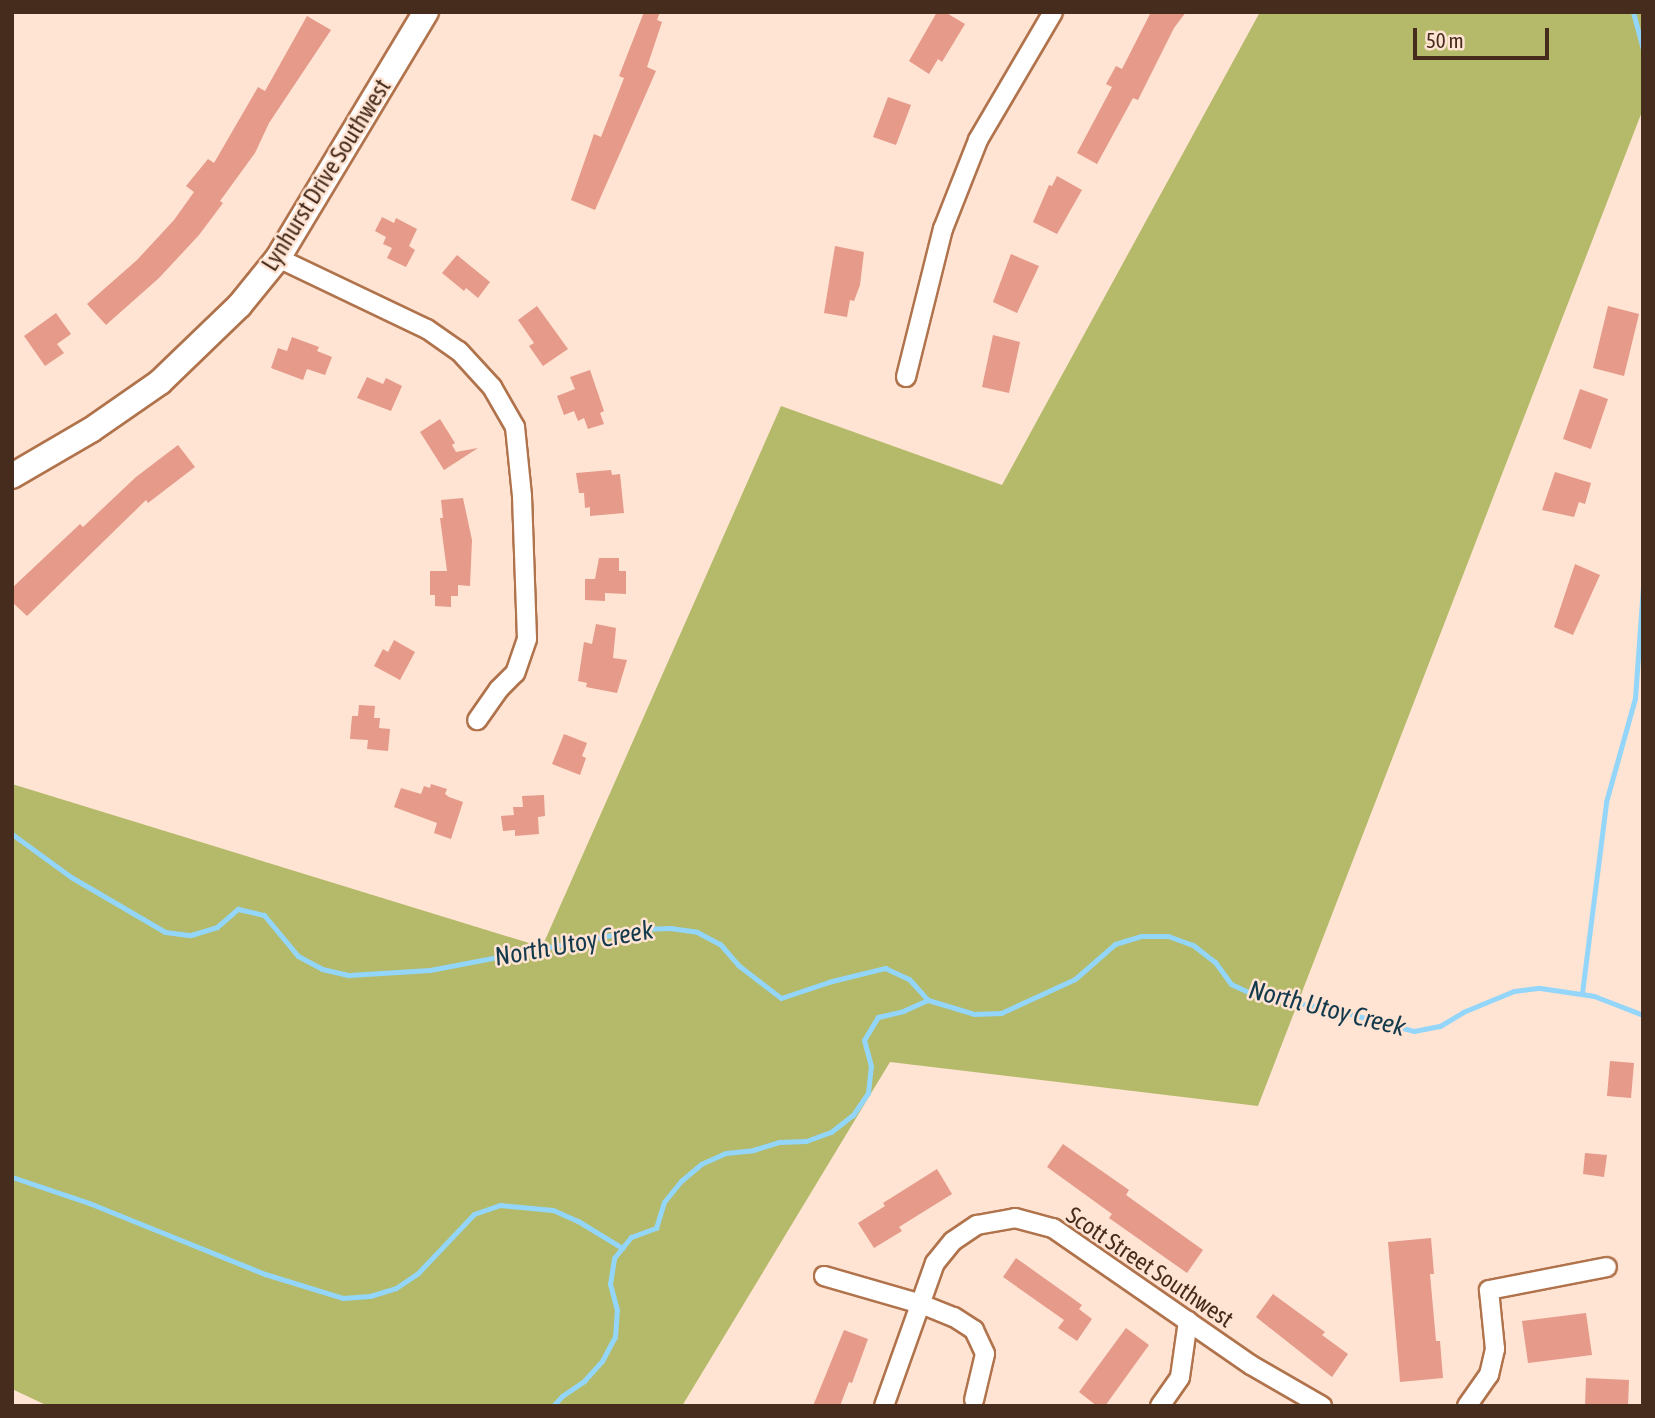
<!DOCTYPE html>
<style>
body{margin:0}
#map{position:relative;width:1655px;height:1418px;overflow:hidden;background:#ffe3d3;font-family:"Asap Condensed",sans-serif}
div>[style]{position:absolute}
.forest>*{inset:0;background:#b4ba69}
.stream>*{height:5px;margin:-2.5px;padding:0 2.5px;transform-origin:2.5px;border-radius:2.5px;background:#93d6fa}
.building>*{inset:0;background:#e59a8a}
.roads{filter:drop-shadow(2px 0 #b0734c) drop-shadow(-2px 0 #b0734c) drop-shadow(0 2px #b0734c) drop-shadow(0 -2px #b0734c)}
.street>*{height:18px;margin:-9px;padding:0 9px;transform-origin:9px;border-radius:9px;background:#fff}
.secondary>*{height:24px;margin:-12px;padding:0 12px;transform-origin:12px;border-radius:12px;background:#fff}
span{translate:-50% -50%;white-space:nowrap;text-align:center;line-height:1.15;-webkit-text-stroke:5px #ffe3d3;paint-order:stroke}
.street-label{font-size:24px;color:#462c1c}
.water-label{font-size:26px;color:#133a4c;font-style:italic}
.frame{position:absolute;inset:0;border:14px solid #462c1c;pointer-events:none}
.scale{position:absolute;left:1413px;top:28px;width:136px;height:32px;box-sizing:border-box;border:4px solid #462c1c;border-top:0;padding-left:9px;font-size:21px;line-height:24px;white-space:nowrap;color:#462c1c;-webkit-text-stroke:5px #ffe3d3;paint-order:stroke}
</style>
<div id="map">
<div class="forest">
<i style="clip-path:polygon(1260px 12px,1643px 12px,1643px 109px,1258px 1106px,890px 1062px,682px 1406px,48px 1406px,12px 1389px,12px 784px,542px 947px,781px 406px,1002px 485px)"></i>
</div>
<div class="stream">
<i style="left:1633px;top:12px;width:38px;rotate:75deg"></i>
<i style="left:12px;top:834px;width:73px;rotate:36.1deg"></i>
<i style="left:71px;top:877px;width:109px;rotate:30.3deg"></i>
<i style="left:165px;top:932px;width:26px;rotate:7deg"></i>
<i style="left:191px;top:935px;width:27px;rotate:-17deg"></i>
<i style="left:217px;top:927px;width:28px;rotate:-41deg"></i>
<i style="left:238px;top:909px;width:27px;rotate:13deg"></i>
<i style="left:264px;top:915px;width:53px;rotate:50.3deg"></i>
<i style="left:298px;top:956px;width:27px;rotate:28deg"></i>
<i style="left:322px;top:969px;width:28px;rotate:13deg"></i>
<i style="left:349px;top:975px;width:81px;rotate:-3.5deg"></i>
<i style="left:430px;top:970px;width:217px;rotate:-10.9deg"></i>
<i style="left:643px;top:929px;width:27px;rotate:-2deg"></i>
<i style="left:670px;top:928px;width:27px;rotate:8deg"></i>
<i style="left:697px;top:932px;width:26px;rotate:28deg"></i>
<i style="left:720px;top:944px;width:28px;rotate:49deg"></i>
<i style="left:738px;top:965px;width:54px;rotate:37.5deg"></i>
<i style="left:781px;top:998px;width:54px;rotate:-18.4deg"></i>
<i style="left:832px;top:981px;width:55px;rotate:-13.8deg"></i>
<i style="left:885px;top:968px;width:26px;rotate:25deg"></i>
<i style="left:909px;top:979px;width:28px;rotate:48deg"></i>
<i style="left:928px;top:1000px;width:48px;rotate:16.9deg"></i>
<i style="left:974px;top:1014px;width:27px;rotate:-2deg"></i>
<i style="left:1001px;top:1013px;width:81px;rotate:-24.7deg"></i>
<i style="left:1075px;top:979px;width:53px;rotate:-41.2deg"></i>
<i style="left:1115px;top:944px;width:27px;rotate:-17deg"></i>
<i style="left:1141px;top:936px;width:27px"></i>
<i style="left:1168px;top:936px;width:27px;rotate:20deg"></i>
<i style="left:1193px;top:945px;width:28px;rotate:38deg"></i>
<i style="left:1215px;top:962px;width:27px;rotate:54deg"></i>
<i style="left:1231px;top:984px;width:26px;rotate:25deg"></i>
<i style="left:1255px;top:995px;width:81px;rotate:10.6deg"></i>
<i style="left:1335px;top:1010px;width:82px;rotate:14.9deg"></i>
<i style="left:1414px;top:1031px;width:26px;rotate:-11deg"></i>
<i style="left:1440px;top:1026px;width:27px;rotate:-31deg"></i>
<i style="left:1463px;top:1012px;width:55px;rotate:-22.4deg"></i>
<i style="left:1514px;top:991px;width:26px;rotate:-7deg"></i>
<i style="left:1540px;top:988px;width:55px;rotate:8.4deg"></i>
<i style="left:1594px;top:996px;width:53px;rotate:21.2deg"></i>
<i style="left:1582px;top:993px;width:193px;rotate:-82.8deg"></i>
<i style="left:1606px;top:802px;width:108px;rotate:-74.4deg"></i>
<i style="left:1635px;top:698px;width:112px;rotate:-85.9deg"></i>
<i style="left:12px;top:1177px;width:81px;rotate:18.7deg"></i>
<i style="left:89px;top:1203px;width:190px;rotate:22deg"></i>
<i style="left:265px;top:1274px;width:82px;rotate:17.1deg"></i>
<i style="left:343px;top:1298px;width:27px;rotate:-4deg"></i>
<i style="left:370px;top:1296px;width:27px;rotate:-17deg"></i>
<i style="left:396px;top:1288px;width:27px;rotate:-34deg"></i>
<i style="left:418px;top:1273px;width:81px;rotate:-46.5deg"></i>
<i style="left:474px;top:1214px;width:28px;rotate:-19deg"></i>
<i style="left:500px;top:1205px;width:53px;rotate:5.4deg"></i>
<i style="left:553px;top:1210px;width:27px;rotate:24deg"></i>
<i style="left:578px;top:1221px;width:52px;rotate:31.5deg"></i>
<i style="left:553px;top:1406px;width:13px;rotate:-48deg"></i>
<i style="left:562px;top:1396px;width:27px;rotate:-34deg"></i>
<i style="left:584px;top:1381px;width:27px;rotate:-48deg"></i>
<i style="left:602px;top:1361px;width:27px;rotate:-62deg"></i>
<i style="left:615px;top:1337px;width:27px;rotate:-86deg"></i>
<i style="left:617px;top:1310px;width:27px;rotate:-105deg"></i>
<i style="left:610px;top:1284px;width:26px;rotate:-81deg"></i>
<i style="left:614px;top:1258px;width:27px;rotate:-51deg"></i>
<i style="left:631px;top:1237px;width:27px;rotate:-20deg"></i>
<i style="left:656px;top:1228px;width:27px;rotate:-73deg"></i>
<i style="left:664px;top:1202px;width:27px;rotate:-51deg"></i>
<i style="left:681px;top:1181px;width:26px;rotate:-40deg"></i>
<i style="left:701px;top:1164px;width:27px;rotate:-24deg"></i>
<i style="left:726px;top:1153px;width:27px;rotate:-6deg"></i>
<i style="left:753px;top:1150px;width:27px;rotate:-17deg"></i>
<i style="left:779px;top:1142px;width:27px;rotate:-2deg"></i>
<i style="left:806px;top:1141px;width:27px;rotate:-20deg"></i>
<i style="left:831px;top:1132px;width:28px;rotate:-38deg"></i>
<i style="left:853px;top:1115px;width:27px;rotate:-56deg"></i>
<i style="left:868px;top:1093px;width:27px;rotate:-84deg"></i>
<i style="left:871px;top:1066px;width:27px;rotate:-105deg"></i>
<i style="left:864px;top:1040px;width:27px;rotate:-59deg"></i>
<i style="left:878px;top:1017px;width:26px;rotate:-13deg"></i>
<i style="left:903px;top:1011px;width:27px;rotate:-24deg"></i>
</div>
<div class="building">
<i style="clip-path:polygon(644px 12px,660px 12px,657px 20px,662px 22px,647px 67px,656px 71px,595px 210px,571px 200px,594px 134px,601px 137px,612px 109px,624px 78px,619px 76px)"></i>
<i style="clip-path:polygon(937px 12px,945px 12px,965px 24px,942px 62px,938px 59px,929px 74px,909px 61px)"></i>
<i style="clip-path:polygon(1147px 12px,1186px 12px,1174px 28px,1138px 100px,1133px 98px,1097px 164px,1077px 153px,1112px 87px,1106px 84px,1116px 66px,1122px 69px,1150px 14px)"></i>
<i style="clip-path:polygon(307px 16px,331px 30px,269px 123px,255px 153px,220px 201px,223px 203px,199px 235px,159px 278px,106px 325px,87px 304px,137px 260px,174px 220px,194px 192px,186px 186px,208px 159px,214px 163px,258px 87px,265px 91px)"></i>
<i style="clip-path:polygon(888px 97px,911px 105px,896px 145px,873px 137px)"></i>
<i style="clip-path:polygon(1057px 176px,1082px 190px,1057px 234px,1033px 222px,1049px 185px,1052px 186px)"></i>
<i style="clip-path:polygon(382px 217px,394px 223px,396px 218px,417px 229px,409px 246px,415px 250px,406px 267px,387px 258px,392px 248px,383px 244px,386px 237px,375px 231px)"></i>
<i style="clip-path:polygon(835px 246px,864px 252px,860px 285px,854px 301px,850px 300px,847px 317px,824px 313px)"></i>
<i style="clip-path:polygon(1011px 254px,1039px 266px,1017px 313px,993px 302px)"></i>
<i style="clip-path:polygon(457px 255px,490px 282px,478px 298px,466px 288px,464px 291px,442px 273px)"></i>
<i style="clip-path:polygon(537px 306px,568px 349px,543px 366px,529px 346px,534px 343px,518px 320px)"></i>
<i style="clip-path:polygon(1608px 306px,1639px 314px,1624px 376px,1593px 368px)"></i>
<i style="clip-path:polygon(56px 313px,71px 334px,57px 344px,64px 353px,45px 366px,24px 336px)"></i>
<i style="clip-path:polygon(993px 335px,1020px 342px,1009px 393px,982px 387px)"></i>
<i style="clip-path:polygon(292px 337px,319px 347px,317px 351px,332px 357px,325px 375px,307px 369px,303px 380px,271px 368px,278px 348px,287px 351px)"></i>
<i style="clip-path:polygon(590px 370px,604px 411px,600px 413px,604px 424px,588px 429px,584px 418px,578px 421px,574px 411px,564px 415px,557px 396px,575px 389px,570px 377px)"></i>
<i style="clip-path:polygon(367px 377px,383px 384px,386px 378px,402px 386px,391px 411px,357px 398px)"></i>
<i style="clip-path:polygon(1580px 389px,1608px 399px,1591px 449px,1563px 439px)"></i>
<i style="clip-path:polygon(440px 419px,455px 443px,452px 445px,456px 452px,478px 448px,444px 470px,420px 432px)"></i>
<i style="clip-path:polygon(178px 445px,195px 467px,148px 503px,146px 500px,27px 616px,12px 602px,12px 588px,80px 524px,83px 527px,136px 477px)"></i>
<i style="clip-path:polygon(611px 470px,612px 475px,620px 474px,624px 513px,590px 516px,590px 507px,585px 508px,584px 493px,579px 493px,576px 473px)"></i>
<i style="clip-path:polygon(1555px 472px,1591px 483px,1585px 504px,1579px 502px,1574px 517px,1542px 510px)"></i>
<i style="clip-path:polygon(463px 498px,472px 540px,470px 586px,458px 585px,458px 596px,451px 596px,451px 607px,435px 606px,435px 595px,430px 595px,430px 571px,447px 571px,440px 518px,443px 518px,441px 500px)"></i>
<i style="clip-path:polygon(599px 558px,619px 558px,619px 571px,626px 571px,626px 594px,605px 593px,605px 601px,585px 600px,585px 579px,595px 579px)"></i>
<i style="clip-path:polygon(1575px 564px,1600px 575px,1573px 635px,1554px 627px)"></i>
<i style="clip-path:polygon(596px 624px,616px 628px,613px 658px,627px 660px,617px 693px,586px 687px,587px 683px,578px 681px,584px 642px,592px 644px)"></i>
<i style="clip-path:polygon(394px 640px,415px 652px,400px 680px,374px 666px,383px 649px,388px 652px)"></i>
<i style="clip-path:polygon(359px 705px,375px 706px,374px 718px,380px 718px,379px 728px,390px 729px,388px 751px,367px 749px,368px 740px,350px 739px,352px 716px,358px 716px)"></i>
<i style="clip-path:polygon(564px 734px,587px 743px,582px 756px,586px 758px,580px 775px,552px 764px)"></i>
<i style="clip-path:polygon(431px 784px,447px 789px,445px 794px,449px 797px,463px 802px,451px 839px,434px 833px,437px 823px,394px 807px,401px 788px,421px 794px,424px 786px,430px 788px)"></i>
<i style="clip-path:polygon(544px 795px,545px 816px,538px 817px,539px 834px,515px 836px,515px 830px,503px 831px,501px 816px,514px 815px,513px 807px,523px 807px,522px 796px)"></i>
<i style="clip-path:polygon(1610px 1061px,1634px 1063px,1631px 1098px,1607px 1096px)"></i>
<i style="clip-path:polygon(1063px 1144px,1129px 1190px,1126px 1195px,1203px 1250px,1187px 1273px,1109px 1218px,1112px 1214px,1047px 1167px)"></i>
<i style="clip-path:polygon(1585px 1153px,1607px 1155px,1604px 1177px,1583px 1174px)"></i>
<i style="clip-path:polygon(937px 1169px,952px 1194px,899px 1227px,902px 1231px,874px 1248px,858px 1223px,885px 1206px,883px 1203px)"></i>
<i style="clip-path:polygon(1431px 1238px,1434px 1274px,1430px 1274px,1436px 1341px,1440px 1341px,1443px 1378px,1400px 1382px,1388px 1242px)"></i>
<i style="clip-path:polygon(1016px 1258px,1082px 1305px,1079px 1309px,1092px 1319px,1077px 1341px,1058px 1328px,1064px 1320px,1003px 1277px)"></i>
<i style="clip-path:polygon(1273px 1294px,1325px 1332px,1322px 1335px,1348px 1354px,1332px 1377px,1256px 1317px)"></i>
<i style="clip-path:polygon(1586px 1313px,1592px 1355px,1528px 1363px,1522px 1321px)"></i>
<i style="clip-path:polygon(1126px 1328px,1149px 1345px,1105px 1406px,1097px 1406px,1079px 1392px)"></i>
<i style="clip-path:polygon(844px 1330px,868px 1339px,852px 1383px,849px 1382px,840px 1406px,813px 1406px)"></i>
<i style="clip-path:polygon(1586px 1378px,1629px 1380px,1628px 1406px,1585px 1406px)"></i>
</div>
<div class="roads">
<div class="street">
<i style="left:278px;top:258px;width:165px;rotate:25.5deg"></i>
<i style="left:427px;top:329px;width:39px;rotate:35deg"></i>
<i style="left:459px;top:351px;width:49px;rotate:47.5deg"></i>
<i style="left:492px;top:387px;width:46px;rotate:60.1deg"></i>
<i style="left:515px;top:427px;width:69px;rotate:84.2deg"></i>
<i style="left:522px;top:496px;width:143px;rotate:88deg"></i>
<i style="left:527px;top:639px;width:36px;rotate:109deg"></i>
<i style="left:515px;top:673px;width:23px;rotate:135deg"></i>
<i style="left:499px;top:689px;width:38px;rotate:125deg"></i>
<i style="left:906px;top:377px;width:153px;rotate:-76deg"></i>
<i style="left:943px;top:229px;width:96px;rotate:-68.5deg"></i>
<i style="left:978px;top:140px;width:148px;rotate:-59.6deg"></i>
<i style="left:824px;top:1276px;width:101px;rotate:16.1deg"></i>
<i style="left:921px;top:1304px;width:35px;rotate:22deg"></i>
<i style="left:954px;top:1317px;width:24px;rotate:33deg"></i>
<i style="left:974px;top:1330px;width:26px;rotate:65deg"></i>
<i style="left:985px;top:1354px;width:47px;rotate:103.4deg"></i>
<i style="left:884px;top:1406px;width:152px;rotate:-70.4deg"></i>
<i style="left:935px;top:1263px;width:28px;rotate:-51deg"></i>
<i style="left:953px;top:1241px;width:29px;rotate:-34deg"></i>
<i style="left:977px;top:1225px;width:39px;rotate:-10deg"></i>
<i style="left:1015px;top:1218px;width:39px;rotate:15deg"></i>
<i style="left:1053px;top:1228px;width:241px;rotate:34.7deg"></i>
<i style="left:1251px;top:1365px;width:82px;rotate:30deg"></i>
<i style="left:1160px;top:1406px;width:35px;rotate:-55deg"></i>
<i style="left:1180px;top:1377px;width:57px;rotate:-81.9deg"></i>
<i style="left:1467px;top:1406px;width:38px;rotate:-55deg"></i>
<i style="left:1489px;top:1375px;width:27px;rotate:-77deg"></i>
<i style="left:1495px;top:1349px;width:59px;rotate:-95.8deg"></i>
<i style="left:1489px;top:1290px;width:120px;rotate:-11deg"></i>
</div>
<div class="secondary">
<i style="left:12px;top:476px;width:91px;rotate:-30.2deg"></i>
<i style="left:91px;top:430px;width:84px;rotate:-34.8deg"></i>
<i style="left:160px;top:382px;width:110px;rotate:-43.9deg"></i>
<i style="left:239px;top:306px;width:62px;rotate:-50.9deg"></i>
<i style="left:278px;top:258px;width:287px;rotate:-59deg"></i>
</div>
</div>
<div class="street-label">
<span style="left:326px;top:175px;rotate:-58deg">Lynhurst Drive Southwest</span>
<span style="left:1150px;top:1267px;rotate:34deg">Scott Street Southwest</span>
</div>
<div class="water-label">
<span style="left:574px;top:944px;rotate:-10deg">North Utoy Creek</span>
<span style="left:1327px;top:1009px;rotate:14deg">North Utoy Creek</span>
</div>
<div class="frame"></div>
<div class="scale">50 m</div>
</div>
